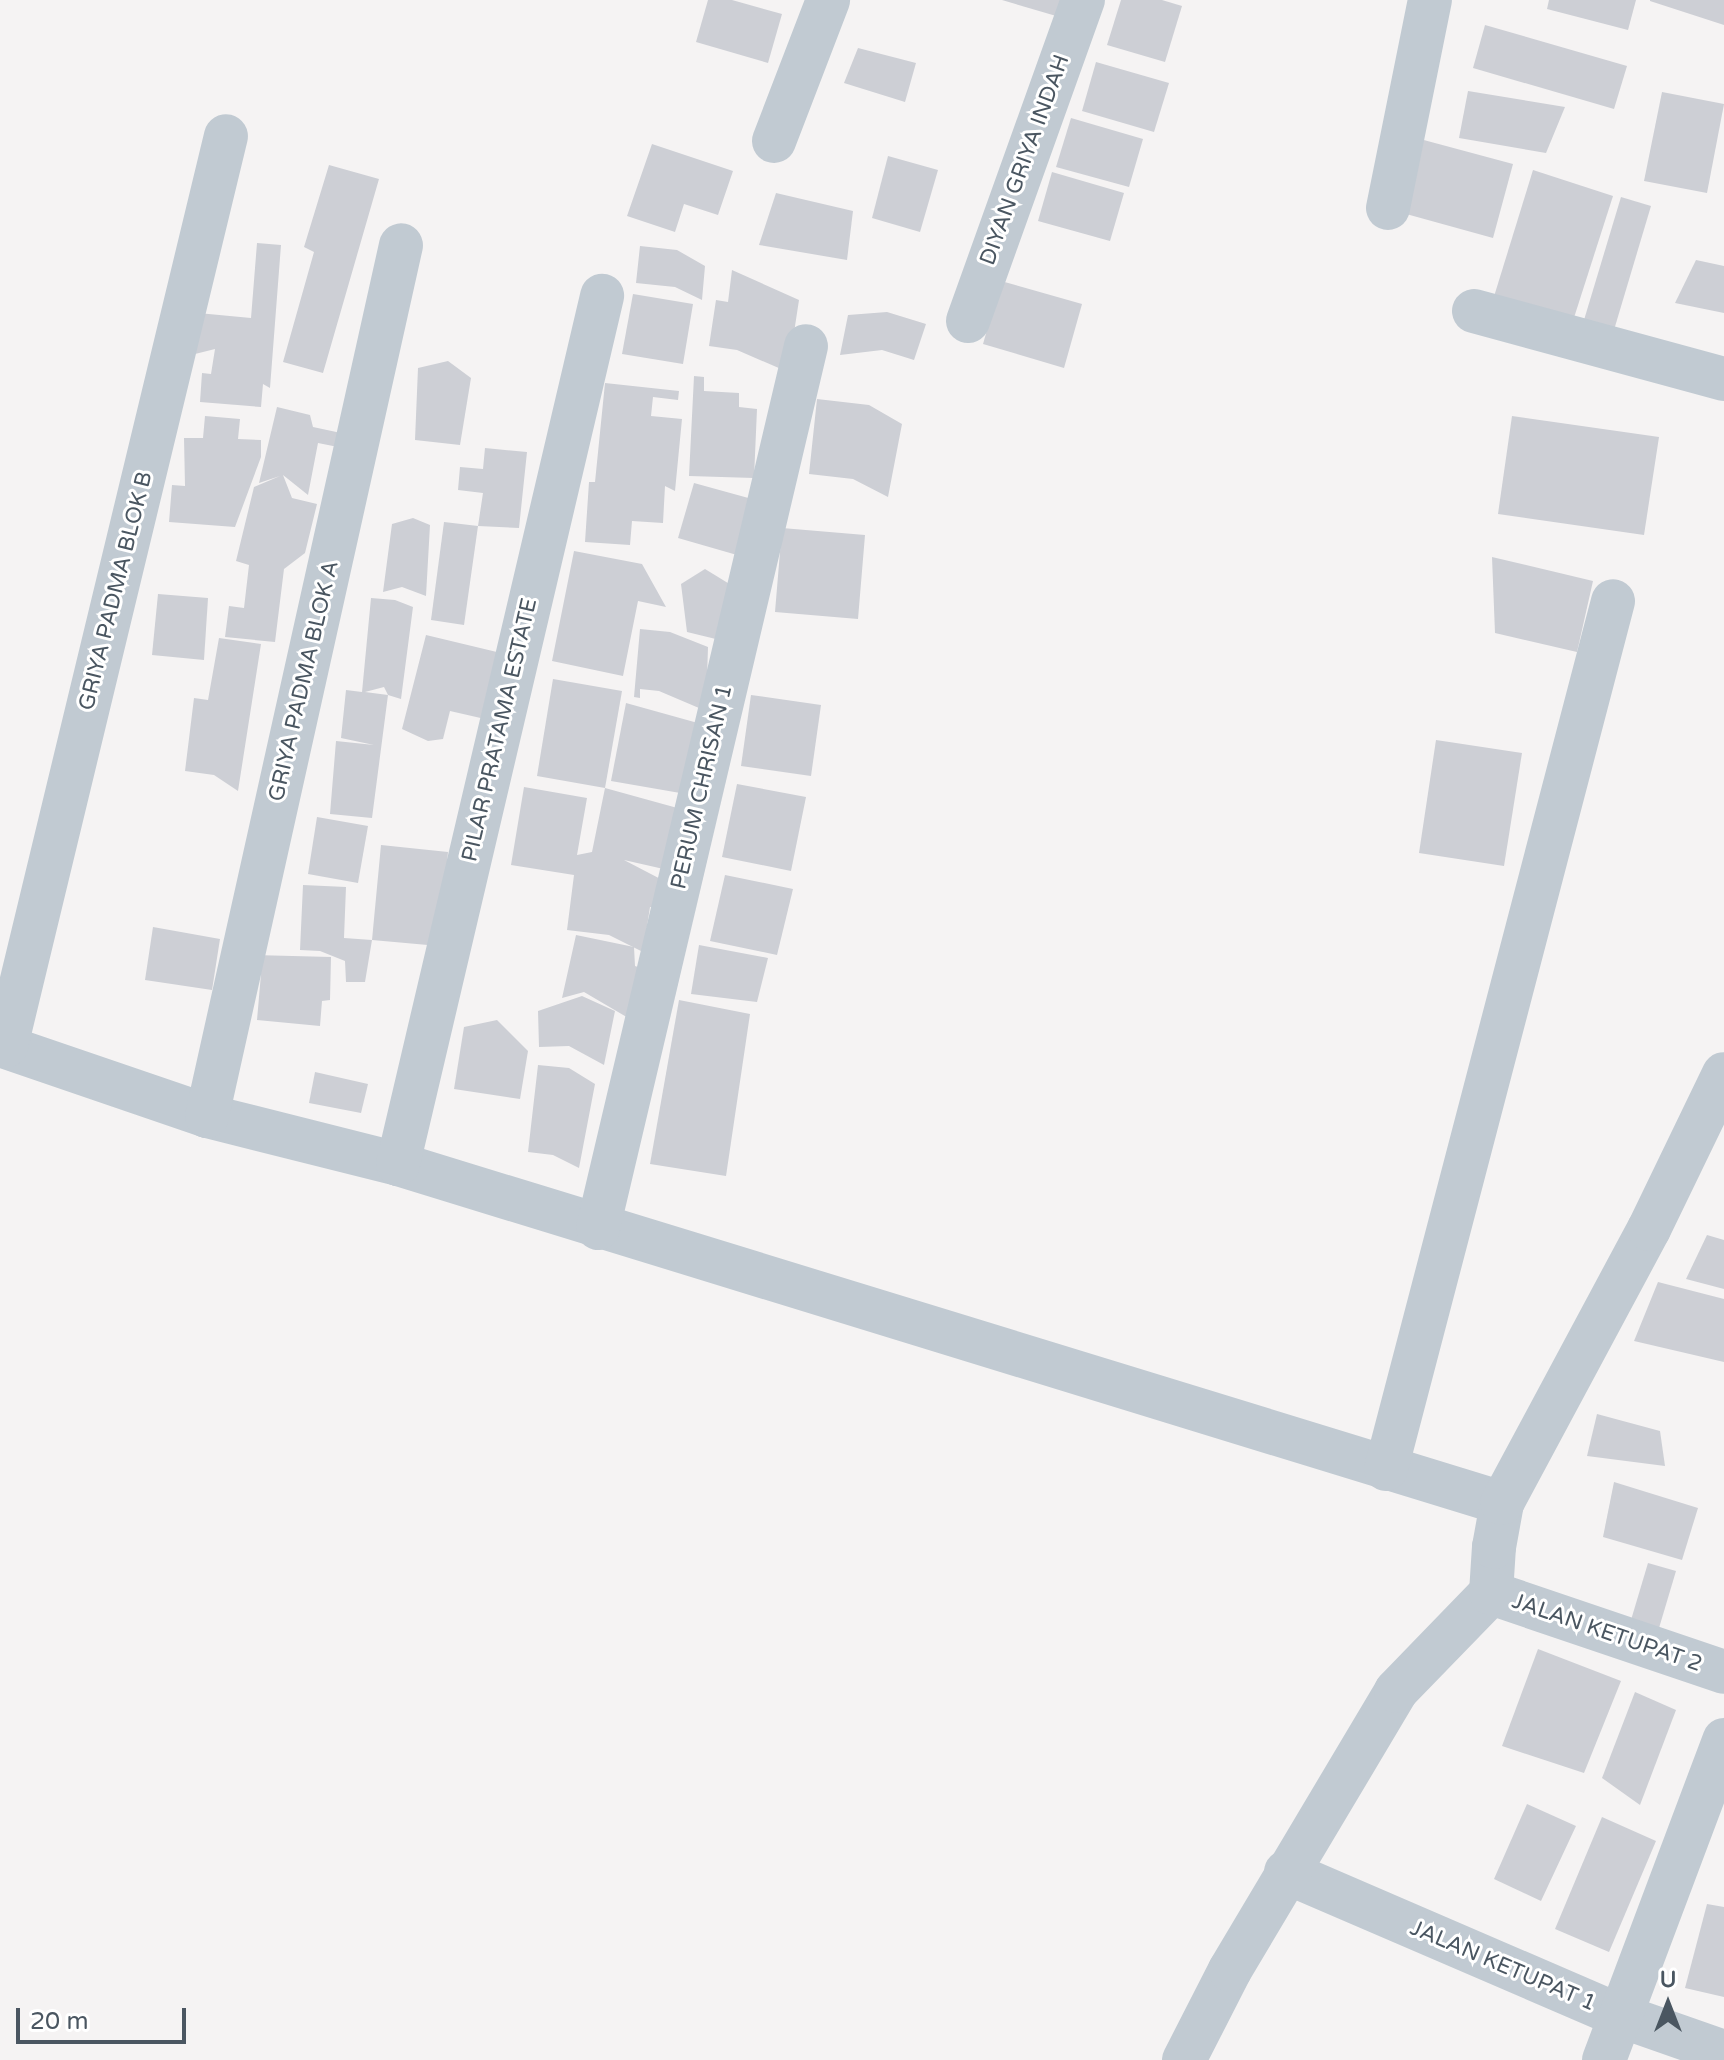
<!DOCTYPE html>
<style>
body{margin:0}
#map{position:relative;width:1724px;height:2060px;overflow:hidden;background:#f5f3f3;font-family:"Varela Round",sans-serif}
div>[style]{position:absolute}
.building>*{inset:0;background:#cdcfd5}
.minor>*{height:44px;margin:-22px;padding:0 22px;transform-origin:22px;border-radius:22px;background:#c1cad2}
span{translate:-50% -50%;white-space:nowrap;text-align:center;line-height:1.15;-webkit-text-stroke:6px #fff;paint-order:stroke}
.street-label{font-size:22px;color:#4a5661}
.north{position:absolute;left:1628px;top:1964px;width:80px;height:80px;-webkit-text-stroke:6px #fff;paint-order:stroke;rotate:0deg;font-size:22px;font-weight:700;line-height:32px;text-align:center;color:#4a5661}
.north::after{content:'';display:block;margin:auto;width:28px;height:36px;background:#4a5661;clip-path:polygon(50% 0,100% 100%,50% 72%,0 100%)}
.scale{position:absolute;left:16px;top:2008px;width:170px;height:36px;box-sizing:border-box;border:4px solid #4a5661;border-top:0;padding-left:10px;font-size:24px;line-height:28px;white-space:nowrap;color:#4a5661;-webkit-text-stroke:6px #fff;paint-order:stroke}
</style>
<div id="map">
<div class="building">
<i style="clip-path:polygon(708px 0,732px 0,782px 14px,768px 63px,696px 42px)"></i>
<i style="clip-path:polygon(1002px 0,1066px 0,1063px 18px)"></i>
<i style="clip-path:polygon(1121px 0,1162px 0,1182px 6px,1165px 62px,1107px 45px)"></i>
<i style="clip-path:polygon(1549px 0,1636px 0,1628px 30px,1547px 9px)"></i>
<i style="clip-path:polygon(1650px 0,1724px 0,1724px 25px,1650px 1px)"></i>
<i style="clip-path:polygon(1485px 25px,1627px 66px,1614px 109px,1473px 68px)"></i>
<i style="clip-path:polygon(858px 48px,916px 63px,905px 102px,844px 83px)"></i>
<i style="clip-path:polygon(1096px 62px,1169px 83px,1154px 132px,1082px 111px)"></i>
<i style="clip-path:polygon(1468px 91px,1565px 107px,1546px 153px,1459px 138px)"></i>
<i style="clip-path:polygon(1662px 92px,1724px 104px,1707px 193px,1644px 181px)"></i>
<i style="clip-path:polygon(1071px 118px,1143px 139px,1129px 187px,1056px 167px)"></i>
<i style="clip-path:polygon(1420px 139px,1513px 164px,1493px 238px,1399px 212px)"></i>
<i style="clip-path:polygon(652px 144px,733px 171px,718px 215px,684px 204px,675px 232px,627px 216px)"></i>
<i style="clip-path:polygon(888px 156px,938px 170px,920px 232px,872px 218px)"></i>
<i style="clip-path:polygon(329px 165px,379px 179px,323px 373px,283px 362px,314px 252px,304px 247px)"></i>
<i style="clip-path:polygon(1533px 170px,1613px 196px,1571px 327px,1492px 303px)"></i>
<i style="clip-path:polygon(1052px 172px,1124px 193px,1110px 241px,1038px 221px)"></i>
<i style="clip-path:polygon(776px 193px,853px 211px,847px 260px,759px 245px)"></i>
<i style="clip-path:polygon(1621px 197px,1651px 206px,1611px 340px,1581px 330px)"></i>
<i style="clip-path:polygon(257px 243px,281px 245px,270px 388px,263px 384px,261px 407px,200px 402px,202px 373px,211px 374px,215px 349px,195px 354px,198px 313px,251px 318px)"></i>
<i style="clip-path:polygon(640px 246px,677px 250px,705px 266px,702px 300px,675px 287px,636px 283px)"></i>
<i style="clip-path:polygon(1696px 260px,1724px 266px,1724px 313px,1675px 303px)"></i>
<i style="clip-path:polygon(732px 270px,799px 300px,788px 372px,737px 350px,709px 346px,716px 300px,728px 302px)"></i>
<i style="clip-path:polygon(1001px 281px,1082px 304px,1064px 368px,983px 344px)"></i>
<i style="clip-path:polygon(633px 294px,693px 304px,683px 364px,622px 354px)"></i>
<i style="clip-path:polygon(887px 312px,926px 324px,914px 360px,882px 350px,840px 355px,848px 315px)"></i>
<i style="clip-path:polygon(448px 361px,471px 378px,460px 445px,415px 440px,418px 368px)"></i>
<i style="clip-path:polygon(694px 376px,704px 377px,704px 391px,739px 393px,739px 407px,757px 409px,754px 478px,689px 476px)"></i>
<i style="clip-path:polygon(605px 383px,679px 391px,678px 400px,653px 397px,651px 416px,682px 419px,675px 491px,665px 486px,663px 523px,632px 521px,630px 545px,585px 542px,589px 482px,595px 482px)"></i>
<i style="clip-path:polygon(817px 399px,869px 405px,902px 424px,888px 497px,853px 479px,809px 474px)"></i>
<i style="clip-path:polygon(277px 407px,310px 415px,313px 427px,341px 433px,338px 447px,318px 443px,308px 495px,283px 475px,292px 498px,317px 504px,305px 553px,284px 569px,275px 642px,225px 637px,229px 606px,244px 608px,249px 565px,236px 561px,254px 487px,280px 476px,259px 483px)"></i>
<i style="clip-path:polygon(205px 416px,240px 419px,238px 439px,261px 440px,261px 457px,235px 527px,169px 522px,172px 485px,185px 486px,184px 438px,203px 438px)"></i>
<i style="clip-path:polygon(1512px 416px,1659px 437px,1644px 535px,1498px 514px)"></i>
<i style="clip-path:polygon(485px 448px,527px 452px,519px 528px,478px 526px,483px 493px,458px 490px,460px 467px,483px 469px)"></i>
<i style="clip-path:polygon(694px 483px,752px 499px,737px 555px,678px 538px)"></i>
<i style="clip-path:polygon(413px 518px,430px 525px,426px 596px,402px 587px,383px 592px,392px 524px)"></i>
<i style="clip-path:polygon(444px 522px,478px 526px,464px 625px,431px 620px)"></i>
<i style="clip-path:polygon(782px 528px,865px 535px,858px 619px,775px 612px)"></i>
<i style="clip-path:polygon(574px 551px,642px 564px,666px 607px,638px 601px,623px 676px,552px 661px)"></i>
<i style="clip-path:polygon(1492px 557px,1593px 581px,1577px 652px,1495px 633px)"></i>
<i style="clip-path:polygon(705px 569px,736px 588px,724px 641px,687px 632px,681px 584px)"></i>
<i style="clip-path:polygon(158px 594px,208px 598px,204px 660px,152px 655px)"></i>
<i style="clip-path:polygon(371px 598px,395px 600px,413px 607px,401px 699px,388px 695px,384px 687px,365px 692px,388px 695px,372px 818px,330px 814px,336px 741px,374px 745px,341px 738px,346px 690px,362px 692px)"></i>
<i style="clip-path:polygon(640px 629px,670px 632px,708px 647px,706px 711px,659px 691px,640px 689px,640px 698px,634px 697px)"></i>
<i style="clip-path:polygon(426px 635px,501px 653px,485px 719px,450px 711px,443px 739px,428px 741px,402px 729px)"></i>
<i style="clip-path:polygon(219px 638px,261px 644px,238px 791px,214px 775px,185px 771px,194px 698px,208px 700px)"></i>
<i style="clip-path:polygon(553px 679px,622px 691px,605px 788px,537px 776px)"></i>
<i style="clip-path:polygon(751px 695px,821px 705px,811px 776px,741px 766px)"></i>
<i style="clip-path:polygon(626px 703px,705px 725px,686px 794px,611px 781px)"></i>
<i style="clip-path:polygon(1436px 740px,1522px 753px,1504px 866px,1419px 853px)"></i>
<i style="clip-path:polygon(737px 784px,806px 797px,791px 871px,722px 857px)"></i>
<i style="clip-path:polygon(524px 787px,587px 798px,577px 855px,592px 852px,605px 788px,681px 809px,668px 870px,624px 860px,672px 885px,668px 910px,650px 907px,643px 952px,609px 935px,567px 930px,574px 875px,511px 865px)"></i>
<i style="clip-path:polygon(317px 817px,368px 826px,358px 883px,308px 874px)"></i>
<i style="clip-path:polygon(381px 845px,448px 852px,439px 946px,372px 940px)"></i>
<i style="clip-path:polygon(725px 875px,793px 889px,777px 955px,710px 941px)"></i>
<i style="clip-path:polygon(303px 885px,346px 887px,344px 938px,372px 940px,365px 982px,346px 982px,345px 961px,320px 951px,300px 950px)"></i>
<i style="clip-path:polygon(153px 927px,220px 939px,212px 990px,145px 980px)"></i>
<i style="clip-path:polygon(576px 935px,634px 947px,635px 966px,641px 968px,630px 1019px,584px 992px,562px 998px)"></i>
<i style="clip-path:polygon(699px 945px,768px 958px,757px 1002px,691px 994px)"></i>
<i style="clip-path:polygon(254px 955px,331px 957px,330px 1000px,322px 1001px,320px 1026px,257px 1020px,261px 974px)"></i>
<i style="clip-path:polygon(582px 996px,615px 1011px,604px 1065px,569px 1046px,539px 1047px,538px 1011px)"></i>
<i style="clip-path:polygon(679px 1000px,750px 1014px,726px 1176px,650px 1164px)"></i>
<i style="clip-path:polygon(497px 1020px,528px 1051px,520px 1099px,454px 1089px,464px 1027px)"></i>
<i style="clip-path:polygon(538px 1065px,569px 1068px,595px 1084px,579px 1168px,553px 1155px,528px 1152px)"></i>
<i style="clip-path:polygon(315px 1072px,368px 1084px,361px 1113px,309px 1103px)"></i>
<i style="clip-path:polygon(1707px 1235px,1724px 1240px,1724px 1289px,1686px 1279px)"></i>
<i style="clip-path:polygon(1658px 1282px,1724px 1299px,1724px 1362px,1634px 1341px)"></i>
<i style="clip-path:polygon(1597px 1414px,1660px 1431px,1665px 1466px,1587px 1456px)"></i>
<i style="clip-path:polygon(1614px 1482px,1698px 1508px,1682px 1560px,1603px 1537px)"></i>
<i style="clip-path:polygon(1648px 1563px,1676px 1571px,1659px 1628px,1631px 1620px)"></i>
<i style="clip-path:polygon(1538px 1649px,1621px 1681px,1584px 1773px,1502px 1746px)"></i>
<i style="clip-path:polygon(1635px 1692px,1676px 1710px,1640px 1805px,1602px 1778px)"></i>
<i style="clip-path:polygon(1527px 1804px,1576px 1826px,1541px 1901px,1494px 1879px)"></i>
<i style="clip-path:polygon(1602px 1817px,1656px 1841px,1609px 1952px,1555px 1929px)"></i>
<i style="clip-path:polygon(1707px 1904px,1724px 1907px,1724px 1997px,1685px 1988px)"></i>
</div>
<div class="minor">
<i style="left:774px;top:141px;width:151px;rotate:-69deg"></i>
<i style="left:1388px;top:208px;width:212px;rotate:-78.6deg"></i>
<i style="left:1474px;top:311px;width:259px;rotate:15.2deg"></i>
<i style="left:968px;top:321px;width:341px;rotate:-70.3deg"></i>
<i style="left:0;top:1045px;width:219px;rotate:18.9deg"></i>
<i style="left:207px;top:1116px;width:197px;rotate:14.1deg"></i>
<i style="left:398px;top:1164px;width:1155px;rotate:17.07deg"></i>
<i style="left:6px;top:1046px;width:936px;rotate:-76.41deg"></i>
<i style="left:207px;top:1116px;width:892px;rotate:-77.44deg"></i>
<i style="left:398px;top:1164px;width:892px;rotate:-76.77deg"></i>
<i style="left:598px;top:1228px;width:906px;rotate:-76.73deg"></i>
<i style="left:1386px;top:1469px;width:897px;rotate:-75.34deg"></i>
<i style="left:1491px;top:1593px;width:246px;rotate:18.7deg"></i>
<i style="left:1286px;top:1872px;width:365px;rotate:23.3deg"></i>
<i style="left:1621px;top:2016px;width:109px;rotate:19.3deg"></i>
<i style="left:1184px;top:2060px;width:101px;rotate:-62.9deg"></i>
<i style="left:1230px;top:1970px;width:325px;rotate:-59.2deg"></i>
<i style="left:1396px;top:1691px;width:136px;rotate:-45.9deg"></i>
<i style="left:1491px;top:1593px;width:46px;rotate:-86.3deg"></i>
<i style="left:1494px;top:1547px;width:45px;rotate:-79.7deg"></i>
<i style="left:1502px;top:1503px;width:311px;rotate:-61.8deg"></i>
<i style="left:1649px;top:1229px;width:172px;rotate:-64.2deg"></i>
<i style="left:1604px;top:2060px;width:342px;rotate:-69.4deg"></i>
</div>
<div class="street-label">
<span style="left:1025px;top:160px;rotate:-70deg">DIYAN GRIYA INDAH</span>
<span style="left:116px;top:591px;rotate:-76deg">GRIYA PADMA BLOK B</span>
<span style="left:304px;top:681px;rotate:-77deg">GRIYA PADMA BLOK A</span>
<span style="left:500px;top:730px;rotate:-77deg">PILAR PRATAMA ESTATE</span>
<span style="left:702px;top:787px;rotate:-77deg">PERUM CHRISAN 1</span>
<span style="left:1607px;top:1633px;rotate:19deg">JALAN KETUPAT 2</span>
<span style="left:1503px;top:1966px;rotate:23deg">JALAN KETUPAT 1</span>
</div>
<div class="north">U</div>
<div class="scale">20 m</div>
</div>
